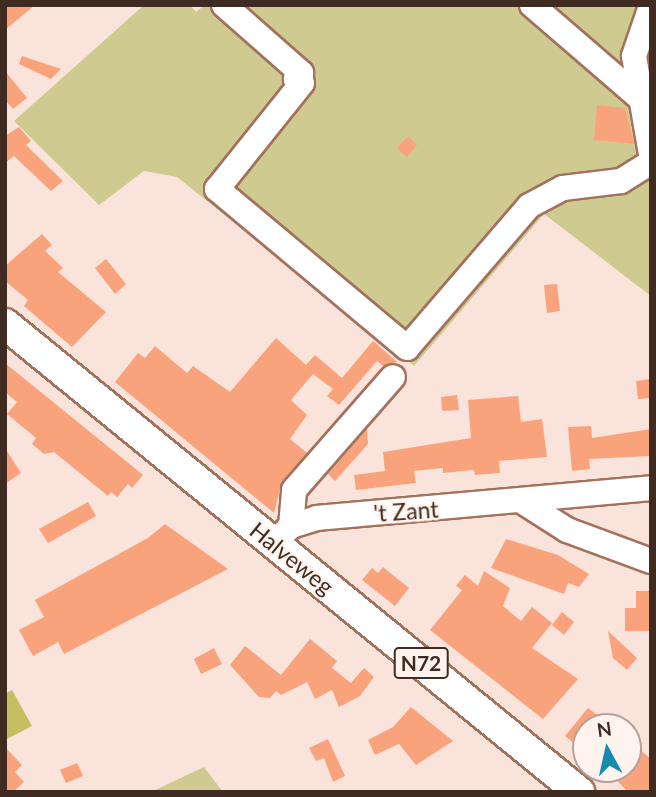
<!DOCTYPE html>
<style>
body{margin:0}
#map{position:relative;width:656px;height:797px;overflow:hidden;background:#fae3da;font-family:Lato,sans-serif}
div>[style]{position:absolute}
.green>*{inset:0;background:#cfcb90}
.forest>*{inset:0;background:#c6be61}
.building>*{inset:0;background:#f9a37d}
.roads{filter:drop-shadow(2px 0 #a3725d) drop-shadow(-2px 0 #a3725d) drop-shadow(0 2px #a3725d) drop-shadow(0 -2px #a3725d)}
.minor>*{height:24px;margin:-12px;padding:0 12px;transform-origin:12px;border-radius:12px;background:#fff}
.major>*{height:30px;margin:-15px;padding:0 15px;transform-origin:15px;border-radius:15px;background:#fff}
span{translate:-50% -50%;white-space:nowrap;text-align:center;line-height:1.15;-webkit-text-stroke:5px #fff3ee;paint-order:stroke}
.shield-label span{padding:2px 5px;background:#fff3ee;border:2px solid;border-radius:5px;-webkit-text-stroke-width:0}
.shield-label{font-size:21px;color:#3f2b22;font-weight:700}
.street-label{font-size:23px;color:#3f2b22}
.frame{position:absolute;inset:0;border:7px solid #3f2b22;pointer-events:none}
.north{position:absolute;left:572px;top:713px;width:70px;height:70px;box-sizing:border-box;background:#fff3ee;border:2px solid #b2a39c;border-radius:50%;rotate:352deg;font-size:19px;font-weight:700;line-height:28px;text-align:center;color:#3f2b22}
.north::after{content:'';display:block;margin:auto;width:24px;height:32px;background:#138cae;clip-path:polygon(50% 0,100% 100%,50% 72%,0 100%)}
</style>
<div id="map">
<div class="green">
<i style="clip-path:polygon(144px 5px,190px 5px,196px 12px,205px 5px,651px 5px,651px 296px,544px 214px,414px 366px,177px 177px,144px 171px,99px 205px,14px 121px)"></i>
<i style="clip-path:polygon(204px 767px,223px 792px,151px 792px)"></i>
</div>
<div class="forest">
<i style="clip-path:polygon(12px 690px,32px 726px,5px 740px,5px 694px)"></i>
</div>
<div class="building">
<i style="clip-path:polygon(5px 5px,35px 5px,5px 30px)"></i>
<i style="clip-path:polygon(22px 56px,61px 69px,51px 79px,19px 64px)"></i>
<i style="clip-path:polygon(5px 71px,27px 98px,13px 109px,5px 100px)"></i>
<i style="clip-path:polygon(597px 105px,625px 108px,634px 144px,594px 140px)"></i>
<i style="clip-path:polygon(19px 127px,31px 141px,26px 145px,63px 181px,51px 191px,14px 156px,5px 163px,5px 136px)"></i>
<i style="clip-path:polygon(408px 136px,417px 145px,407px 157px,397px 148px)"></i>
<i style="clip-path:polygon(42px 234px,52px 245px,45px 251px,63px 268px,58px 272px,106px 312px,72px 347px,24px 306px,28px 300px,5px 281px,5px 266px)"></i>
<i style="clip-path:polygon(106px 259px,126px 284px,115px 294px,95px 268px)"></i>
<i style="clip-path:polygon(557px 284px,560px 311px,547px 313px,544px 285px)"></i>
<i style="clip-path:polygon(276px 338px,306px 365px,315px 355px,342px 378px,373px 341px,397px 362px,383px 366px,377px 361px,339px 405px,327px 396px,333px 389px,313px 374px,291px 400px,307px 415px,290px 439px,307px 453px,282px 481px,274px 513px,115px 382px,138px 353px,145px 358px,155px 346px,187px 373px,193px 366px,230px 392px)"></i>
<i style="clip-path:polygon(5px 363px,143px 475px,132px 488px,128px 484px,117px 497px,111px 492px,108px 496px,54px 452px,44px 454px,32px 444px,36px 438px,7px 414px,17px 402px,5px 392px)"></i>
<i style="clip-path:polygon(651px 379px,651px 398px,638px 399px,636px 381px)"></i>
<i style="clip-path:polygon(457px 395px,459px 410px,442px 411px,441px 397px)"></i>
<i style="clip-path:polygon(518px 396px,521px 422px,542px 419px,547px 457px,499px 461px,500px 473px,475px 475px,474px 470px,443px 473px,443px 468px,414px 471px,416px 483px,356px 490px,354px 475px,385px 471px,383px 452px,471px 438px,468px 400px)"></i>
<i style="clip-path:polygon(591px 426px,592px 438px,651px 429px,651px 456px,589px 459px,590px 469px,572px 471px,568px 427px)"></i>
<i style="clip-path:polygon(367px 429px,368px 444px,335px 481px,328px 474px)"></i>
<i style="clip-path:polygon(5px 448px,21px 473px,5px 484px)"></i>
<i style="clip-path:polygon(88px 502px,96px 516px,48px 543px,39px 529px)"></i>
<i style="clip-path:polygon(165px 524px,228px 569px,64px 654px,58px 642px,33px 656px,19px 630px,44px 617px,35px 600px,148px 538px)"></i>
<i style="clip-path:polygon(506px 539px,558px 555px,589px 574px,579px 587px,568px 583px,564px 594px,491px 568px)"></i>
<i style="clip-path:polygon(383px 567px,409px 588px,395px 606px,362px 580px,372px 568px,378px 573px)"></i>
<i style="clip-path:polygon(484px 571px,510px 588px,503px 606px,521px 621px,532px 607px,552px 623px,532px 648px,578px 679px,543px 719px,430px 630px,462px 590px,456px 586px,465px 575px,478px 586px)"></i>
<i style="clip-path:polygon(636px 591px,651px 591px,651px 631px,625px 631px,625px 608px,636px 608px)"></i>
<i style="clip-path:polygon(562px 612px,574px 622px,564px 635px,552px 625px)"></i>
<i style="clip-path:polygon(608px 631px,637px 658px,627px 670px,613px 658px)"></i>
<i style="clip-path:polygon(310px 639px,337px 661px,332px 668px,351px 683px,364px 668px,374px 677px,360px 696px,339px 707px,332px 690px,315px 699px,307px 682px,281px 695px,276px 691px,270px 698px,259px 697px,230px 665px,245px 646px,281px 675px)"></i>
<i style="clip-path:polygon(214px 648px,222px 664px,201px 674px,194px 659px)"></i>
<i style="clip-path:polygon(411px 707px,453px 741px,416px 765px,399px 744px,375px 755px,368px 740px,393px 727px)"></i>
<i style="clip-path:polygon(588px 708px,612px 727px,586px 727px,586px 753px,565px 736px)"></i>
<i style="clip-path:polygon(328px 739px,345px 776px,333px 782px,324px 758px,316px 761px,309px 748px)"></i>
<i style="clip-path:polygon(628px 740px,651px 759px,651px 792px,628px 792px,606px 769px,628px 769px)"></i>
<i style="clip-path:polygon(5px 747px,22px 765px,15px 772px,24px 782px,13px 792px,5px 792px)"></i>
<i style="clip-path:polygon(77px 763px,83px 776px,66px 783px,60px 770px)"></i>
</div>
<div class="roads">
<div class="minor">
<i style="left:224px;top:5px;width:103px;rotate:41.4deg"></i>
<i style="left:301px;top:73px;width:8px;rotate:130deg"></i>
<i style="left:296px;top:79px;width:7px;rotate:34deg"></i>
<i style="left:302px;top:83px;width:136px;rotate:128.7deg"></i>
<i style="left:217px;top:189px;width:248px;rotate:39.9deg"></i>
<i style="left:407px;top:348px;width:187px;rotate:-49.3deg"></i>
<i style="left:529px;top:206px;width:38px;rotate:-28deg"></i>
<i style="left:563px;top:188px;width:58px;rotate:-6.9deg"></i>
<i style="left:621px;top:181px;width:36px;rotate:-32deg"></i>
<i style="left:532px;top:5px;width:145px;rotate:40.8deg"></i>
<i style="left:651px;top:6px;width:53px;rotate:108.8deg"></i>
<i style="left:634px;top:56px;width:99px;rotate:80.2deg"></i>
<i style="left:523px;top:502px;width:52px;rotate:32.5deg"></i>
<i style="left:567px;top:530px;width:90px;rotate:20.3deg"></i>
<i style="left:291px;top:526px;width:36px;rotate:-85deg"></i>
<i style="left:294px;top:490px;width:150px;rotate:-48.8deg"></i>
<i style="left:274px;top:543px;width:24px;rotate:-45deg"></i>
<i style="left:291px;top:526px;width:27px;rotate:-17deg"></i>
<i style="left:317px;top:518px;width:335px;rotate:-5.1deg"></i>
</div>
<div class="major">
<i style="left:5px;top:324px;width:741px;rotate:39.19deg"></i>
</div>
</div>
<div class="shield-label">
<span style="left:421px;top:663px">N72</span>
</div>
<div class="street-label">
<span style="left:406px;top:511px;rotate:-4deg">'t Zant</span>
<span style="left:292px;top:558px;rotate:39deg">Halveweg</span>
</div>
<div class="frame"></div>
<div class="north">N</div>
</div>
